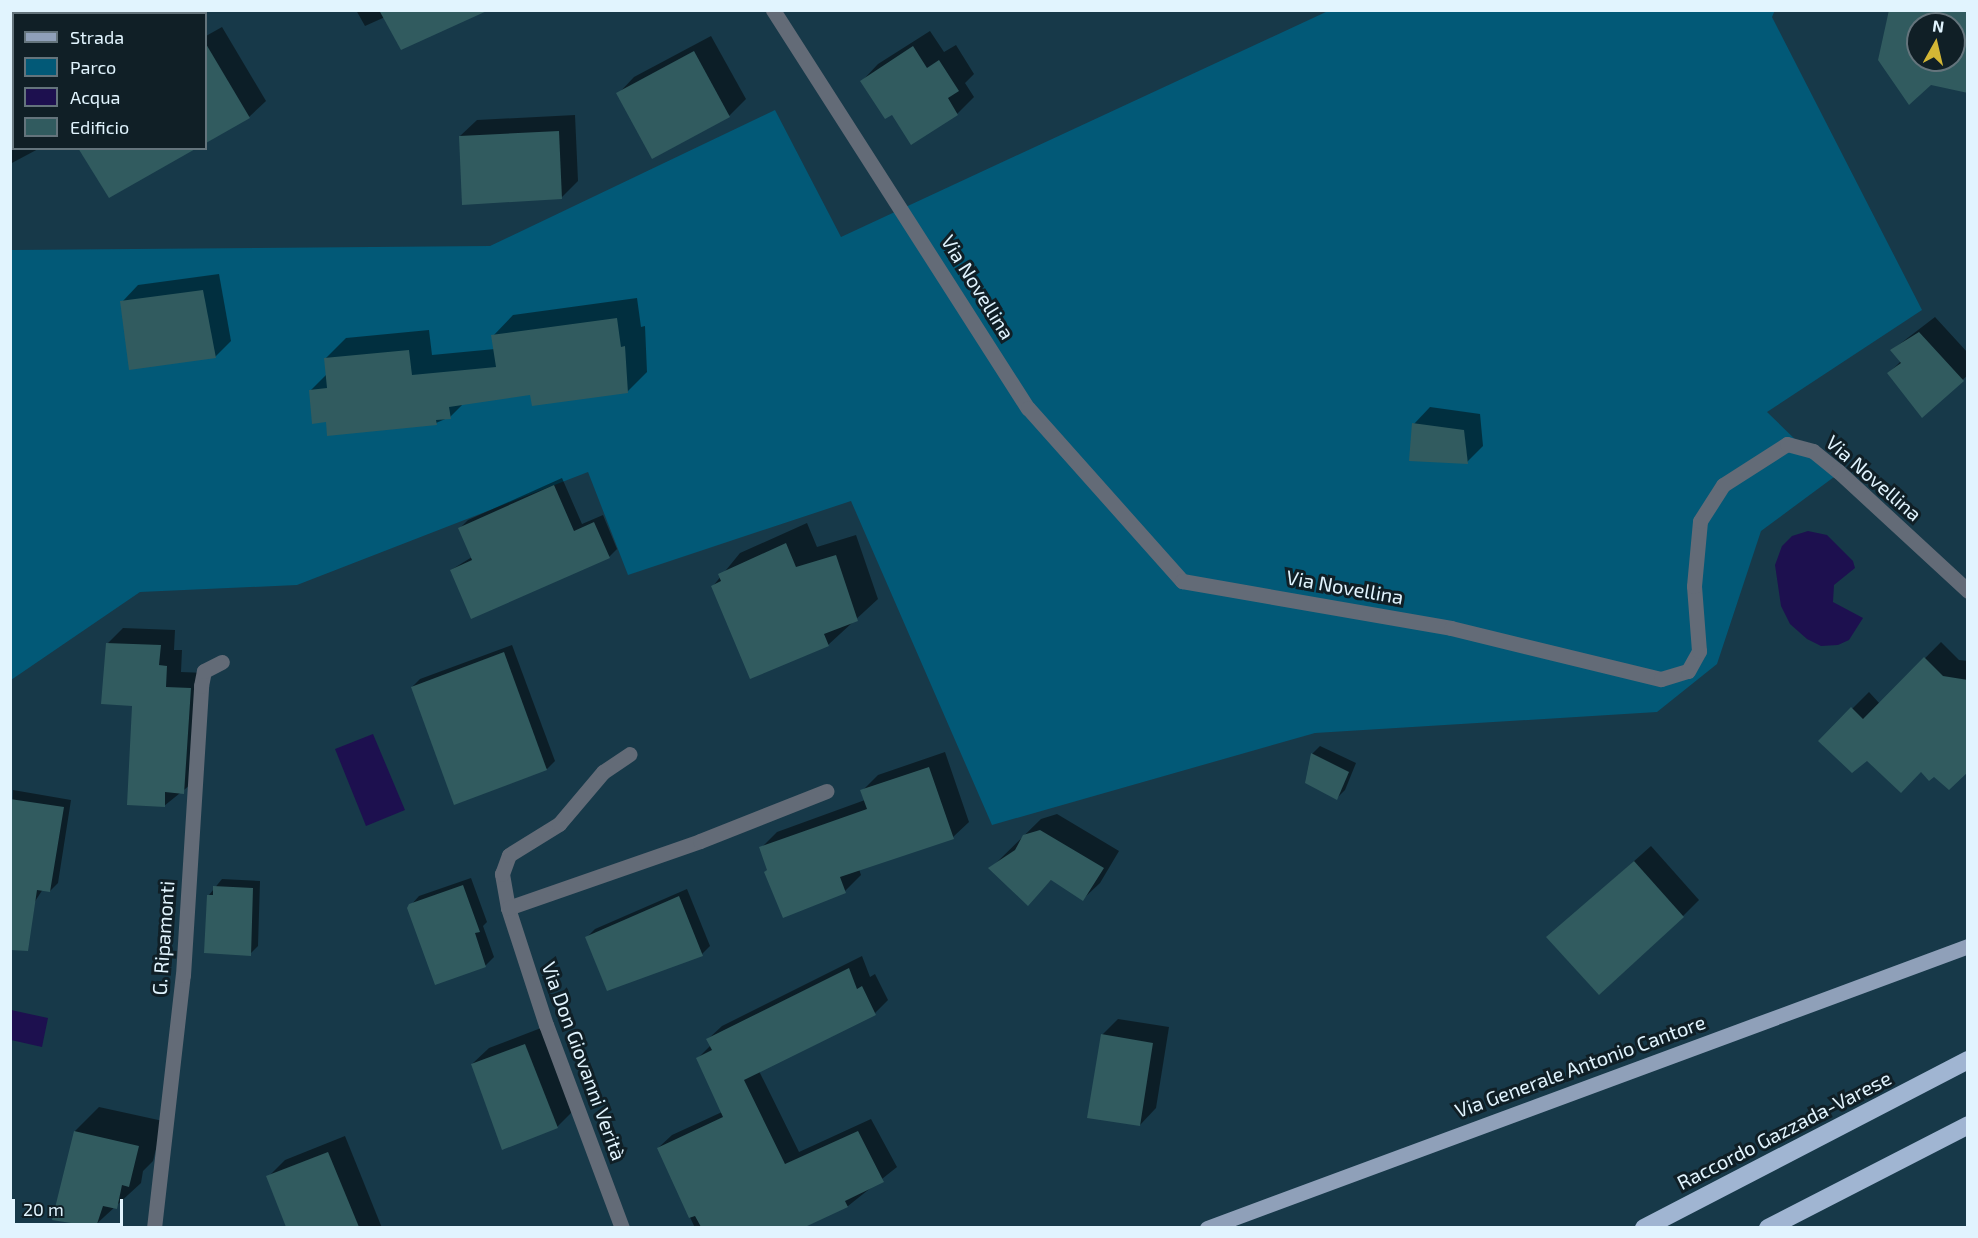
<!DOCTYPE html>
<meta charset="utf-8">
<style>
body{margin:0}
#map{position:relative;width:1978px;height:1238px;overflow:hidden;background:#173949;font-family:"Exo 2",sans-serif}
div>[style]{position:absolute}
.green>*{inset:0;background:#025977}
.water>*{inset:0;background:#1d104f}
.shadow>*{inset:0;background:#0007}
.building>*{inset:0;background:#315b5f}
.minor>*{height:15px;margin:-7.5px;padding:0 7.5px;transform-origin:7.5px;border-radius:7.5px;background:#636b77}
.major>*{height:15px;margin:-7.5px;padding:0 7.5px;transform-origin:7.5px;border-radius:7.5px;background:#8fa0b9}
.highway>*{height:18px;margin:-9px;padding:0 9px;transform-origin:9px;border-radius:9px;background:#a0b5d2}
span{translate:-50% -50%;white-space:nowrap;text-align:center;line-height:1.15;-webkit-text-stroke:6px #101f26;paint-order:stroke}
.street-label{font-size:20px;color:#e1f4fe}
.frame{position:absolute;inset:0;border:12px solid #e1f4fe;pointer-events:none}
.legend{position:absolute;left:12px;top:12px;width:195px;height:138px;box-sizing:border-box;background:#101f26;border:2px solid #64747c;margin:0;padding:8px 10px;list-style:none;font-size:18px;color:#e1f4fe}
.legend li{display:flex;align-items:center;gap:12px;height:30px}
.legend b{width:30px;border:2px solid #64747c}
.north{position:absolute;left:1906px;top:12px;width:60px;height:60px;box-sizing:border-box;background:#101f26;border:2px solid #64747c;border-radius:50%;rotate:8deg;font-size:16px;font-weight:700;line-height:24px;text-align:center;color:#e1f4fe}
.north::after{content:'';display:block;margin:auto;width:21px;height:27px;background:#d3b635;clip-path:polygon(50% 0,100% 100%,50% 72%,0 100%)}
.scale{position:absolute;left:12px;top:1199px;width:111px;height:27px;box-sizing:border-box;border:3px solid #e1f4fe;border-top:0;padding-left:8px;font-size:18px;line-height:21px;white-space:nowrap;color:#e1f4fe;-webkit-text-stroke:4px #101f26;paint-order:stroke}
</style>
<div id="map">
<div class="green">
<i style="clip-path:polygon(1775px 10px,1772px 17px,1922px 310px,1767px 412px,1834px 477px,1761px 531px,1717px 664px,1657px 712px,1315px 733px,992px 825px,851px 501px,628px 575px,588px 472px,297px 585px,140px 592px,11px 680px,11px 250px,490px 246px,775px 110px,841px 237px,1328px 11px)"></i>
</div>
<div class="water">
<i style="clip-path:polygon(1808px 531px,1827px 535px,1853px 561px,1855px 568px,1834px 585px,1833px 602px,1863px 618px,1849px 640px,1838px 645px,1821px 646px,1807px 639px,1790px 624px,1781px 606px,1775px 565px,1782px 546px,1792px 536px)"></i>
<i style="clip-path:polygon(373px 734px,405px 810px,366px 826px,335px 749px)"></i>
<i style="clip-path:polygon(11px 1010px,48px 1018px,42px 1047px,11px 1040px)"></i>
</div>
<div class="shadow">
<i style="clip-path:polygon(356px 10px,457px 10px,385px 17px,365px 26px)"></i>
<i style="clip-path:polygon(222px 27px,266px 101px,249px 117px,206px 142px,206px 36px)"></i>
<i style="clip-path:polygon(930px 31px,944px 52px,956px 45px,974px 74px,965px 83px,974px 97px,957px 114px,862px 81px,878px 64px)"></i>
<i style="clip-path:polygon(711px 36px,746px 99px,729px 116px,653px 157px,618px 94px,634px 77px)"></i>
<i style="clip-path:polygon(14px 64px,14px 148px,40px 148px,10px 164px)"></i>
<i style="clip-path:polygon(575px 115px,578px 181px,562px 197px,460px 136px,477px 120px)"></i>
<i style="clip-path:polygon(219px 274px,231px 341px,215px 357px,122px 302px,138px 285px)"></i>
<i style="clip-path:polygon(637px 298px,641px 327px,645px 326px,647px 372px,627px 392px,532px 393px,464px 403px,450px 417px,436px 423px,327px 421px,310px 391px,327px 374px,325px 359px,346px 338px,429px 330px,432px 355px,495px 349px,493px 336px,513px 315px)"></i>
<i style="clip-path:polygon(1935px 317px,1968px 353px,1968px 375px,1922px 416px,1889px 373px,1901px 361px,1892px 350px)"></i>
<i style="clip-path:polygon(1430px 407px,1480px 414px,1483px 446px,1467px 462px,1414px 424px)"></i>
<i style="clip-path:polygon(562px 478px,582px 524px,603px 515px,617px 549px,609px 557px,472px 617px,451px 570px,472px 557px,460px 528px,468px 520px)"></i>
<i style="clip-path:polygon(807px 523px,817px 547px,856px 535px,878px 599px,828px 645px,713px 586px,740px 553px)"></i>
<i style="clip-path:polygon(123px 628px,175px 630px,174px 650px,182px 650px,181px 672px,206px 673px,200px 777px,164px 806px,134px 705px,108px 643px)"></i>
<i style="clip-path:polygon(1941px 642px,1959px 660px,1968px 661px,1968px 769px,1921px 770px,1867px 759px,1820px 741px,1869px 692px,1880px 704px)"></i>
<i style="clip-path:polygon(512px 645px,555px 761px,547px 769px,412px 687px,420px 679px)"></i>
<i style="clip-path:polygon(1320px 746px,1356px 763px,1345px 790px,1337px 798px,1312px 754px)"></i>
<i style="clip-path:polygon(945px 752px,969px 822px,953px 837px,859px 869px,861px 875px,845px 891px,769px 869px,761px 848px,777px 832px,865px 800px,862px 791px,878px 775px)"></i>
<i style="clip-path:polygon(13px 790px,71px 800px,58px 883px,50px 891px,43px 889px,34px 903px,10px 900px)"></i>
<i style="clip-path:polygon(1057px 814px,1119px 851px,1100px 883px,1083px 899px,1052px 879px,1028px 904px,991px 868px,1041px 819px)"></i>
<i style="clip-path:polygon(1651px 846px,1699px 900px,1683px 916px,1549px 937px)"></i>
<i style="clip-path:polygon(471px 878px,487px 922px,483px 926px,494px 957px,486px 965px,436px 983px,411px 905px,419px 896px)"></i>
<i style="clip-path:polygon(222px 879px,260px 881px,258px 946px,250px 954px,209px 895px)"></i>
<i style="clip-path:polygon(687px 889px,710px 946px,702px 954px,608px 989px,587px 937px,595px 929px)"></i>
<i style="clip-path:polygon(862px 956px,870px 977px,875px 974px,888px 1000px,875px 1013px,759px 1071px,799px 1152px,871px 1119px,897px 1167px,848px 1206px,801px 1228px,695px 1228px,658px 1148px,672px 1135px,722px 1112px,698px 1058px,711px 1045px,708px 1039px,722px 1026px)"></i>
<i style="clip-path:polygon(1118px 1019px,1169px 1027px,1156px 1108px,1140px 1125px,1102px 1035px)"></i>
<i style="clip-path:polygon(541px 1028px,574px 1110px,557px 1127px,472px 1064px,489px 1048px)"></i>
<i style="clip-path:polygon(99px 1107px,163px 1121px,153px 1161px,143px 1171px,141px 1183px,92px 1228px,54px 1218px,75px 1131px)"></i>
<i style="clip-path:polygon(345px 1136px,382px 1228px,288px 1228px,268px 1177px,285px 1160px)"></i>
</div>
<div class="building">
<i style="clip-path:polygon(379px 10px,489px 10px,401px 50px)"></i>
<i style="clip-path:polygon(evenodd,1889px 10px,1968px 10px,1968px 93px,1931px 85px,1909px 105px,1878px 60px,1889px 10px,1918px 24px,1954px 24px,1954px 60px,1918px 60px,1918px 24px)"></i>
<i style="clip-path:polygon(206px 44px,250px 118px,206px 143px)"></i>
<i style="clip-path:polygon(913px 46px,927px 68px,939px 60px,959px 91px,948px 98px,958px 115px,911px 145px,892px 115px,885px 119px,860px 81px)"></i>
<i style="clip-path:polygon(694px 51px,730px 117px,652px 159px,616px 93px)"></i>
<i style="clip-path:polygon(559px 131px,562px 199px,462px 205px,459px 136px)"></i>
<i style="clip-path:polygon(78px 148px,197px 148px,109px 198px)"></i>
<i style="clip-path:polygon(203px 290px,216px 358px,129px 370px,120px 301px)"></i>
<i style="clip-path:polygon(617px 318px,621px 347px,625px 346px,628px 393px,532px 406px,530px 395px,449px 407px,451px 419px,436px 420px,437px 425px,327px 436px,326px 422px,312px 424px,309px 390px,327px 388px,324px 358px,409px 350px,412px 375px,496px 367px,491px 335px)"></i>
<i style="clip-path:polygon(1919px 332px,1964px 381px,1922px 418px,1887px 373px,1901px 363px,1890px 350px)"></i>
<i style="clip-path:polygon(1412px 423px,1464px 430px,1468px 464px,1409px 461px)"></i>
<i style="clip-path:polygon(554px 485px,574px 531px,594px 522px,610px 558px,471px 619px,450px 570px,472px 560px,458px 528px)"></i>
<i style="clip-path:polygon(786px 543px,796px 567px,836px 555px,858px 621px,824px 634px,829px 646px,750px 679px,711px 586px,721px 581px,718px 574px)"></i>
<i style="clip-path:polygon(106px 643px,161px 645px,159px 665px,167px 666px,166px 687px,191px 688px,184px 794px,165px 792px,165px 807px,127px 805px,132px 706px,101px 704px)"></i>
<i style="clip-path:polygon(504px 652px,547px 770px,454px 805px,411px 687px)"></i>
<i style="clip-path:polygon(1924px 657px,1943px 676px,1968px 680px,1968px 772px,1949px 790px,1934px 777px,1929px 781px,1921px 772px,1901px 793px,1867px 761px,1852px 773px,1818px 741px,1851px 707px,1863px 719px)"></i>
<i style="clip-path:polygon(1311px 753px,1349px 772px,1337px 800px,1305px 783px)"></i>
<i style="clip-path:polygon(929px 767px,954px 839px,840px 877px,846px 893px,783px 918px,764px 872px,767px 870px,759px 847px,867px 809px,860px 790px)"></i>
<i style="clip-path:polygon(10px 799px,64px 807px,50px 892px,37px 890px,28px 951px,10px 950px)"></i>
<i style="clip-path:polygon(1040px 830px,1104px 868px,1083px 901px,1051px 880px,1028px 906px,988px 868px,1015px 850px,1023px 835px)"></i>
<i style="clip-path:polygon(1634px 861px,1684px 917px,1599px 995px,1546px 937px)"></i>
<i style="clip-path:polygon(463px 885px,480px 932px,475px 933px,486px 967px,435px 985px,407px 908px,409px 904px)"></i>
<i style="clip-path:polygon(213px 886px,253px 888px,251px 956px,204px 953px,207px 895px,213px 895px)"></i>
<i style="clip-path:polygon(679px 896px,703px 956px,607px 991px,585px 937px)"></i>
<i style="clip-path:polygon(849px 968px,857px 989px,862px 986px,876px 1015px,744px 1080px,785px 1164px,858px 1131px,884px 1182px,845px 1201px,848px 1207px,805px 1227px,701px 1227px,695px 1216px,689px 1218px,657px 1148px,723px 1117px,696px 1058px,712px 1050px,706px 1039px)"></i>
<i style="clip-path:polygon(1101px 1034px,1153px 1043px,1140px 1126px,1087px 1118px)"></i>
<i style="clip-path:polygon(525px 1044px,558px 1128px,502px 1150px,471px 1064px)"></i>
<i style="clip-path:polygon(74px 1131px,139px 1146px,129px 1187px,122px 1185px,117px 1209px,103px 1206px,96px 1227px,52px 1220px)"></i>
<i style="clip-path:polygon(328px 1152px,359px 1227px,286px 1227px,266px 1176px)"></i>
</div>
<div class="minor">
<i style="left:773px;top:10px;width:473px;rotate:57.4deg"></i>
<i style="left:1028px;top:408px;width:232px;rotate:48.3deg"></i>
<i style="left:1182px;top:581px;width:273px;rotate:9.9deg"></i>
<i style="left:1451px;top:628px;width:216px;rotate:13.7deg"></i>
<i style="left:1661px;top:679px;width:28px;rotate:-17deg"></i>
<i style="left:1688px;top:671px;width:23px;rotate:-61deg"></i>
<i style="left:1699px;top:651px;width:65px;rotate:-94.4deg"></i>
<i style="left:1694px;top:586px;width:65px;rotate:-84.7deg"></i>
<i style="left:1700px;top:521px;width:43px;rotate:-57.4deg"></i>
<i style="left:1723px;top:485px;width:76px;rotate:-32.6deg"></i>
<i style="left:1787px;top:444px;width:27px;rotate:15deg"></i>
<i style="left:1813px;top:451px;width:32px;rotate:39deg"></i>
<i style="left:1838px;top:471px;width:177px;rotate:42.7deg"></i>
<i style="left:508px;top:908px;width:35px;rotate:-100deg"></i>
<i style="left:502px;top:874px;width:20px;rotate:-70deg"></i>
<i style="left:509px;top:855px;width:59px;rotate:-31.8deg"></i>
<i style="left:559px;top:824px;width:68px;rotate:-49.8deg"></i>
<i style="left:603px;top:772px;width:32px;rotate:-34deg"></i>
<i style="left:154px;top:1228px;width:255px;rotate:-83.5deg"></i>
<i style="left:183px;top:975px;width:290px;rotate:-86.4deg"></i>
<i style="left:201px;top:686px;width:15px;rotate:-79deg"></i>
<i style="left:204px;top:671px;width:20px;rotate:-27deg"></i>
<i style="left:622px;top:1228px;width:217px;rotate:-110.5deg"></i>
<i style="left:546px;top:1025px;width:123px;rotate:-108deg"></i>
<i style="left:508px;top:908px;width:203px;rotate:-19.2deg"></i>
<i style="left:700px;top:841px;width:136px;rotate:-21.6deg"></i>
</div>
<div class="major">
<i style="left:1207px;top:1228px;width:812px;rotate:-20.33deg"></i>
</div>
<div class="highway">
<i style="left:1644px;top:1228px;width:365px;rotate:-27.4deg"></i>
<i style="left:1768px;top:1228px;width:225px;rotate:-27.2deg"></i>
</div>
<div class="street-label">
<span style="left:978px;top:287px;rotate:58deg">Via Novellina</span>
<span style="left:1874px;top:478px;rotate:41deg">Via Novellina</span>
<span style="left:1345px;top:587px;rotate:10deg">Via Novellina</span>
<span style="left:163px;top:938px;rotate:-86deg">G. Ripamonti</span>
<span style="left:584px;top:1061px;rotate:70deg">Via Don Giovanni Verità</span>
<span style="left:1580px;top:1066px;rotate:-20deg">Via Generale Antonio Cantore</span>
<span style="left:1784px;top:1130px;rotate:-27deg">Raccordo Gazzada-Varese</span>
</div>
<div class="frame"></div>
<ul class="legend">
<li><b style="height:8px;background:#8fa0b9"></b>Strada</li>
<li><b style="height:16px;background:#025977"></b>Parco</li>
<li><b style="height:16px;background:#1d104f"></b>Acqua</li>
<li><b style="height:16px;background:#315b5f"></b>Edificio</li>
</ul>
<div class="north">N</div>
<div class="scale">20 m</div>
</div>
